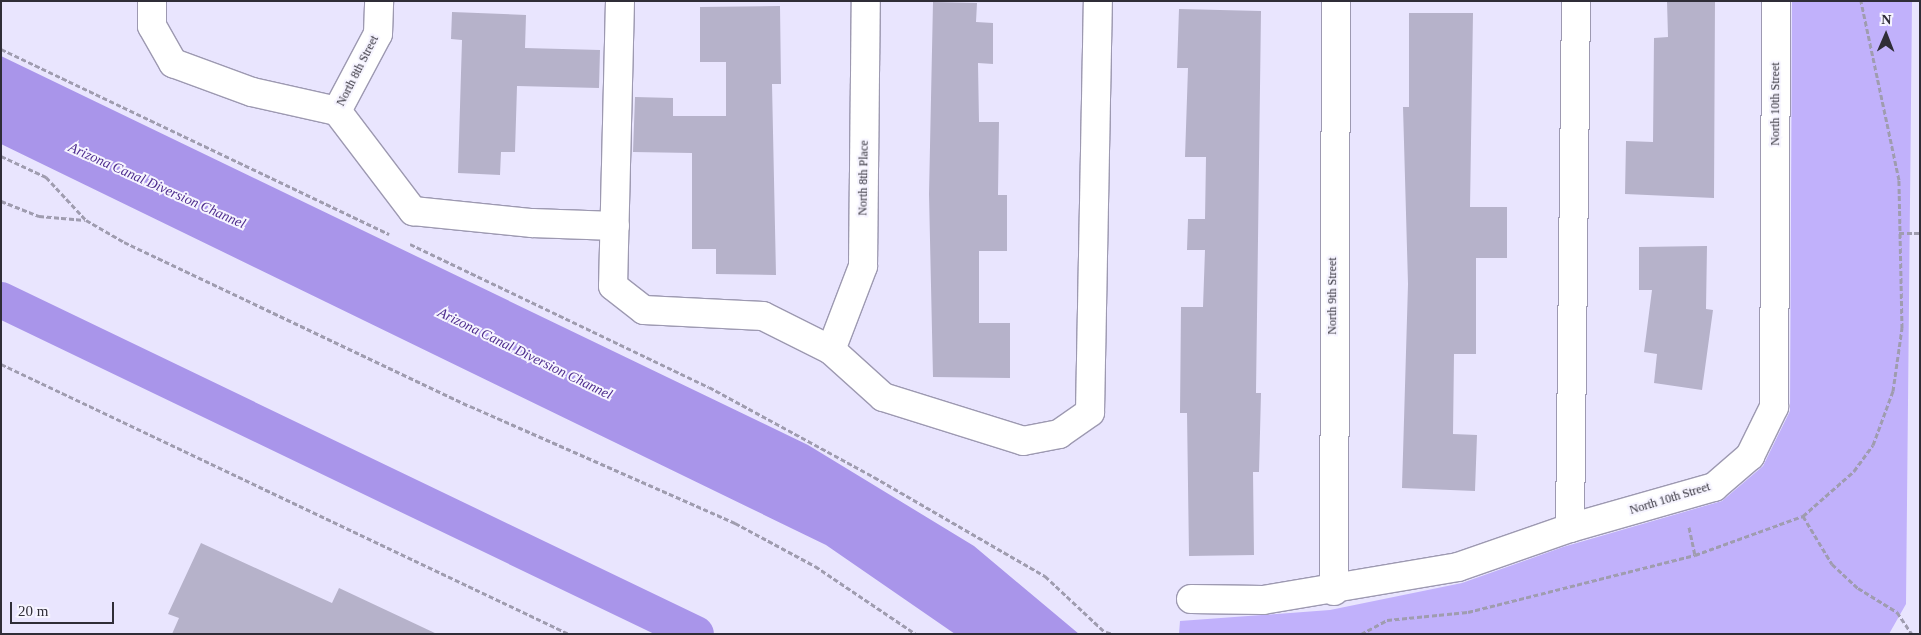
<!DOCTYPE html>
<style>
body{margin:0}
#map{position:relative;width:1921px;height:635px;overflow:hidden;background:#e9e5fe;font-family:"Times New Roman",serif}
div>[style]{position:absolute}
.green>*{inset:0;background:#c1b1fb}
.water>*{inset:0;background:#a995ea}
.canal>*{height:36px;margin:-18px;padding:0 18px;transform-origin:18px;border-radius:18px;background:#a995ea}
.building>*{inset:0;background:#b6b2ca}
.path>*{height:3px;margin-top:-1.5px;transform-origin:0;background:repeating-linear-gradient(90deg,#9f9caf 0 5px,transparent 0 7.5px)}
.roads{filter:drop-shadow(1px 0 #9d99b1) drop-shadow(-1px 0 #9d99b1) drop-shadow(0 1px #9d99b1) drop-shadow(0 -1px #9d99b1)}
.minor>*{height:28px;margin:-14px;padding:0 14px;transform-origin:14px;border-radius:14px;background:#fff}
span{translate:-50% -50%;white-space:nowrap;text-align:center;line-height:1.15;-webkit-text-stroke:4px #f6f4ff;paint-order:stroke}
.street-label{font-size:12px;color:#2f2d37}
.water-label{font-size:14px;color:#4e2d8e;font-style:italic}
.frame{position:absolute;inset:0;border:2px solid #2f2d37;pointer-events:none}
.north{position:absolute;left:1861px;top:10px;width:50px;height:50px;-webkit-text-stroke:4px #f6f4ff;paint-order:stroke;rotate:1deg;font-size:14px;font-weight:700;line-height:20px;text-align:center;color:#2f2d37}
.north::after{content:'';display:block;margin:auto;width:18px;height:22px;background:#2f2d37;clip-path:polygon(50% 0,100% 100%,50% 72%,0 100%)}
.scale{position:absolute;left:10px;top:602px;width:104px;height:22px;box-sizing:border-box;border:2px solid #2f2d37;border-top:0;padding-left:6px;font-size:15px;line-height:18px;white-space:nowrap;color:#2f2d37;-webkit-text-stroke:4px #f6f4ff;paint-order:stroke}
</style>
<div id="map">
<div class="green">
<i style="clip-path:polygon(1792px 1px,1912px 1px,1906px 604px,1889px 634px,1179px 634px,1180px 621px,1330px 610px,1462px 583px,1563px 547px,1722px 501px,1763px 466px,1790px 411px)"></i>
</div>
<div class="water">
<i style="clip-path:polygon(1px 56px,808px 445px,974px 546px,1079px 634px,955px 634px,826px 545px,1px 144px)"></i>
</div>
<div class="canal">
<i style="left:1px;top:300px;width:771px;rotate:25.67deg"></i>
</div>
<div class="building">
<i style="clip-path:polygon(1667px 1px,1715px 1px,1714px 198px,1625px 194px,1626px 141px,1653px 142px,1654px 38px,1668px 37px)"></i>
<i style="clip-path:polygon(933px 2px,977px 3px,976px 22px,993px 23px,993px 64px,978px 63px,979px 122px,999px 122px,998px 195px,1007px 195px,1007px 251px,979px 251px,979px 323px,1010px 323px,1010px 378px,933px 377px,929px 194px)"></i>
<i style="clip-path:polygon(780px 6px,781px 84px,772px 84px,776px 275px,716px 274px,716px 249px,692px 249px,692px 153px,633px 152px,635px 97px,673px 98px,673px 116px,726px 116px,726px 62px,700px 62px,700px 7px)"></i>
<i style="clip-path:polygon(1179px 9px,1261px 11px,1256px 393px,1261px 393px,1259px 472px,1253px 472px,1254px 555px,1189px 556px,1187px 413px,1180px 413px,1181px 307px,1203px 307px,1205px 250px,1187px 250px,1188px 219px,1205px 219px,1206px 157px,1185px 157px,1188px 68px,1177px 68px)"></i>
<i style="clip-path:polygon(452px 12px,526px 15px,525px 48px,600px 50px,599px 88px,517px 86px,515px 152px,501px 152px,500px 175px,458px 173px,462px 40px,451px 39px)"></i>
<i style="clip-path:polygon(1409px 13px,1473px 13px,1470px 207px,1507px 207px,1507px 258px,1476px 258px,1476px 354px,1454px 354px,1453px 434px,1477px 435px,1475px 491px,1402px 488px,1408px 284px,1403px 107px,1409px 107px)"></i>
<i style="clip-path:polygon(1707px 246px,1706px 309px,1713px 310px,1702px 390px,1654px 383px,1657px 354px,1644px 352px,1652px 290px,1639px 290px,1639px 247px)"></i>
<i style="clip-path:polygon(201px 543px,332px 603px,339px 588px,437px 634px,172px 634px,179px 618px,168px 614px)"></i>
</div>
<div class="path">
<i style="left:1px;top:49px;width:430px;rotate:25.5deg"></i>
<i style="left:1px;top:156px;width:50px;rotate:25deg"></i>
<i style="left:46px;top:177px;width:59px;rotate:47.1deg"></i>
<i style="left:86px;top:220px;width:44px;rotate:30.1deg"></i>
<i style="left:124px;top:242px;width:383px;rotate:25.4deg"></i>
<i style="left:470px;top:406px;width:290px;rotate:23.8deg"></i>
<i style="left:735px;top:523px;width:91px;rotate:28.3deg"></i>
<i style="left:815px;top:566px;width:122px;rotate:34deg"></i>
<i style="left:1px;top:201px;width:41px;rotate:21.5deg"></i>
<i style="left:39px;top:216px;width:46px;rotate:5deg"></i>
<i style="left:1899px;top:233px;width:21px"></i>
<i style="left:410px;top:244px;width:331px;rotate:25.6deg"></i>
<i style="left:709px;top:387px;width:188px;rotate:28.6deg"></i>
<i style="left:874px;top:477px;width:198px;rotate:30.1deg"></i>
<i style="left:1045px;top:576px;width:85px;rotate:43.1deg"></i>
<i style="left:1px;top:364px;width:629px;rotate:25.42deg"></i>
<i style="left:1803px;top:516px;width:56px;rotate:58.9deg"></i>
<i style="left:1832px;top:564px;width:35px;rotate:43deg"></i>
<i style="left:1858px;top:588px;width:46px;rotate:31.6deg"></i>
<i style="left:1897px;top:612px;width:27px;rotate:56deg"></i>
<i style="left:1689px;top:527px;width:29px;rotate:78deg"></i>
<i style="left:1106px;top:632px;width:7px;rotate:16deg"></i>
<i style="left:1361px;top:634px;width:30px;rotate:-28deg"></i>
<i style="left:1387px;top:620px;width:81px;rotate:-5.6deg"></i>
<i style="left:1468px;top:612px;width:234px;rotate:-14.1deg"></i>
<i style="left:1695px;top:555px;width:115px;rotate:-19.9deg"></i>
<i style="left:1803px;top:516px;width:68px;rotate:-41.4deg"></i>
<i style="left:1854px;top:471px;width:32px;rotate:-54deg"></i>
<i style="left:1873px;top:445px;width:58px;rotate:-69.7deg"></i>
<i style="left:1893px;top:391px;width:64px;rotate:-81.9deg"></i>
<i style="left:1902px;top:328px;width:148px;rotate:-91.2deg"></i>
<i style="left:1899px;top:180px;width:183px;rotate:-102deg"></i>
</div>
<div class="roads">
<div class="minor">
<i style="left:152px;top:1px;width:25px;rotate:90deg"></i>
<i style="left:152px;top:26px;width:43px;rotate:60.4deg"></i>
<i style="left:173px;top:63px;width:84px;rotate:20.2deg"></i>
<i style="left:252px;top:92px;width:87px;rotate:12.6deg"></i>
<i style="left:337px;top:111px;width:126px;rotate:52.8deg"></i>
<i style="left:413px;top:211px;width:120px;rotate:5.8deg"></i>
<i style="left:532px;top:223px;width:83px;rotate:2.1deg"></i>
<i style="left:620px;top:1px;width:285px;rotate:91.4deg"></i>
<i style="left:613px;top:286px;width:39px;rotate:38deg"></i>
<i style="left:644px;top:310px;width:119px;rotate:2.9deg"></i>
<i style="left:763px;top:316px;width:76px;rotate:26.6deg"></i>
<i style="left:831px;top:350px;width:70px;rotate:42.1deg"></i>
<i style="left:883px;top:397px;width:147px;rotate:17.4deg"></i>
<i style="left:1023px;top:441px;width:37px;rotate:-11deg"></i>
<i style="left:1059px;top:434px;width:38px;rotate:-35deg"></i>
<i style="left:1090px;top:412px;width:411px;rotate:-88.9deg"></i>
<i style="left:337px;top:111px;width:87px;rotate:-62deg"></i>
<i style="left:378px;top:34px;width:33px;rotate:-88deg"></i>
<i style="left:831px;top:350px;width:90px;rotate:-69.1deg"></i>
<i style="left:863px;top:266px;width:265px;rotate:-89.4deg"></i>
<i style="left:1570px;top:528px;width:527px;rotate:-89.35deg"></i>
<i style="left:1334px;top:591px;width:590px;rotate:-89.81deg"></i>
<i style="left:1191px;top:599px;width:72px;rotate:0.8deg"></i>
<i style="left:1263px;top:600px;width:198px;rotate:-9.6deg"></i>
<i style="left:1458px;top:567px;width:119px;rotate:-19.2deg"></i>
<i style="left:1570px;top:528px;width:150px;rotate:-15.9deg"></i>
<i style="left:1714px;top:487px;width:48px;rotate:-40.7deg"></i>
<i style="left:1750px;top:456px;width:55px;rotate:-63.9deg"></i>
<i style="left:1774px;top:407px;width:406px;rotate:-89.7deg"></i>
</div>
</div>
<div class="street-label">
<span style="left:358px;top:71px;rotate:-63deg">North 8th Street</span>
<span style="left:1776px;top:104px;rotate:-90deg">North 10th Street</span>
<span style="left:864px;top:178px;rotate:-89deg">North 8th Place</span>
<span style="left:1333px;top:296px;rotate:-90deg">North 9th Street</span>
<span style="left:1670px;top:499px;rotate:-17deg">North 10th Street</span>
</div>
<div class="water-label">
<span style="left:157px;top:186px;rotate:24deg">Arizona Canal Diversion Channel</span>
<span style="left:525px;top:354px;rotate:26deg">Arizona Canal Diversion Channel</span>
</div>
<div class="frame"></div>
<div class="north">N</div>
<div class="scale">20 m</div>
</div>
